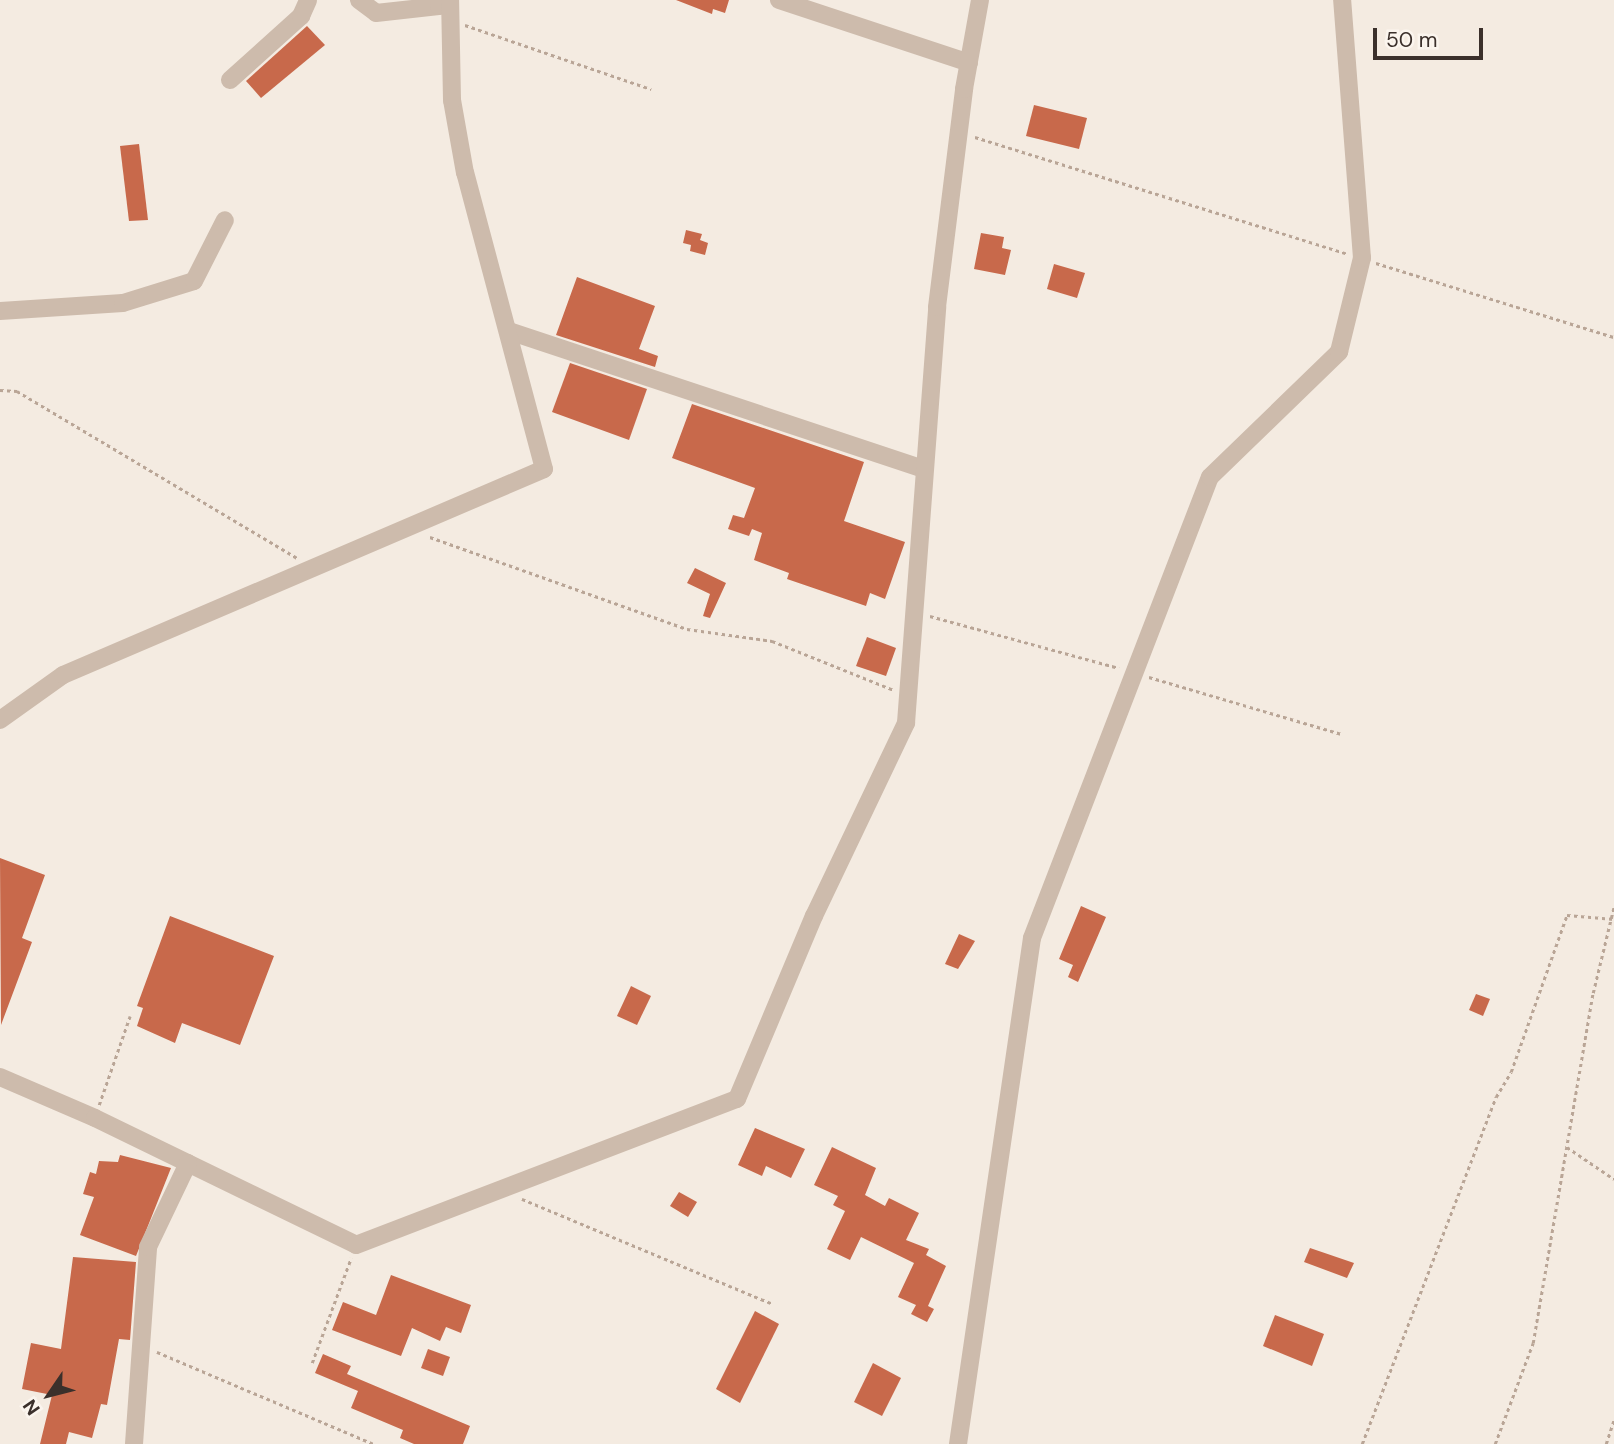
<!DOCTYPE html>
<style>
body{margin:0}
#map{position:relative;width:1614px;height:1444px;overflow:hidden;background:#f4ebe1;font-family:"DM Sans",sans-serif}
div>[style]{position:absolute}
.building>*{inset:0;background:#c8694b}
.path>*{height:2.5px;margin-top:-1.25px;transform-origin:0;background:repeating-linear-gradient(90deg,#b9a596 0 3.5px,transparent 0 7px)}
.minor>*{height:18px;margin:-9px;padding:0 9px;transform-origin:9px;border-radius:9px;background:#cdbbac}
span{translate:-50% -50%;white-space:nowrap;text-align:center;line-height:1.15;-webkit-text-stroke:5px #fbf5ee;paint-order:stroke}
.north{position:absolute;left:14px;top:1360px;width:70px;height:70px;-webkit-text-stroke:5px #fbf5ee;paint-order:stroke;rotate:235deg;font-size:19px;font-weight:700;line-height:28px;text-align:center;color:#3b302b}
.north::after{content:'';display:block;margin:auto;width:24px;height:32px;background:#3b302b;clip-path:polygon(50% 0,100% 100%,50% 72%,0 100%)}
.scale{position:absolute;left:1373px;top:28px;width:110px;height:32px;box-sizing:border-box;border:4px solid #3b302b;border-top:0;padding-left:9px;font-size:21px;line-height:24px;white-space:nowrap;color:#3b302b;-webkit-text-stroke:5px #fbf5ee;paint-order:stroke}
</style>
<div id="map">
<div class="building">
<i style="clip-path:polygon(676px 0,729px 0,725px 13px,713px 9px,712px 14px)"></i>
<i style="clip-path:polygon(307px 26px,325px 45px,261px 98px,246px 81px)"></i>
<i style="clip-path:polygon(1034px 105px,1087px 118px,1079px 149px,1026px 136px)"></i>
<i style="clip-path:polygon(139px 144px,148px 220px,129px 221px,120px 146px)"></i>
<i style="clip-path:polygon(686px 230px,702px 234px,700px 240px,708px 243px,705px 255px,690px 251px,691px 245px,683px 243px)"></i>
<i style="clip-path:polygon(981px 233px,1004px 237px,1002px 248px,1011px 250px,1005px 275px,974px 269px)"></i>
<i style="clip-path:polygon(1054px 264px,1085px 273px,1077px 298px,1047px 289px)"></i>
<i style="clip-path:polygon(577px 277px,655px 306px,639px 349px,658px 356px,655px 367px,556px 335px)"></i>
<i style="clip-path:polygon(570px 363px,647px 389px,629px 440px,552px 412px)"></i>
<i style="clip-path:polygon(692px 404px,864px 462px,844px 521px,905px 542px,885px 599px,870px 593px,866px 606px,787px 579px,789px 573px,754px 560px,762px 533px,752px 529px,749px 536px,728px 529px,733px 515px,744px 518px,755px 488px,672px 458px)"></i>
<i style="clip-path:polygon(695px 568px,726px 583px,710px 618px,703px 616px,710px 594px,687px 583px)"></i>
<i style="clip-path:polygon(867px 637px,896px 648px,886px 676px,856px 666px)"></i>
<i style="clip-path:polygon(0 858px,45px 875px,22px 938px,32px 942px,1px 1025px)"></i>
<i style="clip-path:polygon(1081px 906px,1106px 917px,1078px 982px,1068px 977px,1073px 965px,1059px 959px)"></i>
<i style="clip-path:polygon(170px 916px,274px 956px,240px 1045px,182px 1023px,175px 1043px,137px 1026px,143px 1008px,137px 1006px)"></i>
<i style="clip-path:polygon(959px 934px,975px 941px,958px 969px,945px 964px)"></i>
<i style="clip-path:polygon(631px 986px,651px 996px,637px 1025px,617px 1016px)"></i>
<i style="clip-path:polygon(1476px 994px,1490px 999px,1483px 1016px,1469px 1010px)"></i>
<i style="clip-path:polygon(755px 1128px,805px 1149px,791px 1178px,766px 1166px,762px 1176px,738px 1165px)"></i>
<i style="clip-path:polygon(832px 1147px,876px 1168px,865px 1195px,885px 1206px,889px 1198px,919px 1213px,906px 1240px,929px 1249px,926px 1255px,946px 1266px,928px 1306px,934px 1309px,927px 1322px,911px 1314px,916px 1305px,898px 1297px,914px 1263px,861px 1237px,850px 1260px,827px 1249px,845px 1211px,833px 1205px,838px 1196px,814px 1185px)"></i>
<i style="clip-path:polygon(120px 1155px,171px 1168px,136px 1256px,80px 1235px,94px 1197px,83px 1194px,90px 1172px,96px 1174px,99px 1161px,118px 1162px)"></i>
<i style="clip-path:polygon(679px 1192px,697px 1202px,688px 1217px,670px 1206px)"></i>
<i style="clip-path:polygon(1310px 1248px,1354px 1263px,1347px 1278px,1304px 1262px)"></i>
<i style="clip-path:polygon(73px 1257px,136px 1262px,130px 1340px,119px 1339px,107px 1405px,101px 1404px,92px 1438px,69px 1432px,66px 1444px,40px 1444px,52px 1395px,22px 1389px,31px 1343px,61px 1349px)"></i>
<i style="clip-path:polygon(391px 1275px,471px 1305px,461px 1333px,446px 1327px,440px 1341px,412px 1328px,401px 1356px,332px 1330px,343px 1302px,376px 1315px)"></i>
<i style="clip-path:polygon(755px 1311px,779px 1324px,740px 1403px,716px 1389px)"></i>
<i style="clip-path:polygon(1275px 1315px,1324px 1334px,1312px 1366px,1263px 1346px)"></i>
<i style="clip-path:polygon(428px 1349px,450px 1357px,443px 1376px,421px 1368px)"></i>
<i style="clip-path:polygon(323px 1354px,351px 1366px,347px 1374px,470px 1426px,463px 1444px,414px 1444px,400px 1438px,403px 1430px,351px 1408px,358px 1391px,315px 1373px)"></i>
<i style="clip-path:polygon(873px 1363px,901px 1378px,882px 1416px,854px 1402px)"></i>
</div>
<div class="path">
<i style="left:465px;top:25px;width:197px;rotate:19deg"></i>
<i style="left:975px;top:137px;width:389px;rotate:17.4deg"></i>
<i style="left:1376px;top:263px;width:249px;rotate:17.3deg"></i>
<i style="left:0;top:390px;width:17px;rotate:3deg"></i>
<i style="left:17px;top:391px;width:326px;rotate:30.8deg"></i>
<i style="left:430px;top:537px;width:273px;rotate:19.7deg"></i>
<i style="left:687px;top:629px;width:86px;rotate:8deg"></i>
<i style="left:772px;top:641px;width:131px;rotate:21.9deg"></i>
<i style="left:930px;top:616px;width:196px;rotate:15.4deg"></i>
<i style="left:1149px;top:677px;width:200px;rotate:16.5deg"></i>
<i style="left:99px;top:1105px;width:94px;rotate:-70.8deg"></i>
<i style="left:1567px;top:1147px;width:57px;rotate:34.2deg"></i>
<i style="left:522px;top:1199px;width:270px;rotate:22.7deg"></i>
<i style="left:157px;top:1352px;width:236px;rotate:23deg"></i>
<i style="left:312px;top:1363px;width:112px;rotate:-69.6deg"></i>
<i style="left:1362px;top:1444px;width:372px;rotate:-68.9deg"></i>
<i style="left:1496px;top:1097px;width:29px;rotate:-59deg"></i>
<i style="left:1511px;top:1072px;width:167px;rotate:-70.4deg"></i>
<i style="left:1567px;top:915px;width:47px;rotate:4.9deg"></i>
<i style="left:1495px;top:1444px;width:108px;rotate:-69.4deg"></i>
<i style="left:1533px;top:1343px;width:355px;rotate:-80.3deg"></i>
<i style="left:1593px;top:993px;width:89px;rotate:-76.4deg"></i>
<i style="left:1606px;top:1444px;width:26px;rotate:-72deg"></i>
</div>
<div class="minor">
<i style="left:359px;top:0;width:21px;rotate:37deg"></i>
<i style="left:376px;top:13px;width:63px;rotate:-6.3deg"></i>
<i style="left:439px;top:6px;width:6px;rotate:-72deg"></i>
<i style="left:779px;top:0;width:200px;rotate:18.3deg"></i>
<i style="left:230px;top:80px;width:96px;rotate:-42deg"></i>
<i style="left:301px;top:16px;width:17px;rotate:-66deg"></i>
<i style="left:0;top:311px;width:123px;rotate:-3.7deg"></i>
<i style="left:123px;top:303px;width:74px;rotate:-17.2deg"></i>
<i style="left:194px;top:281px;width:68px;rotate:-63.1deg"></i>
<i style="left:509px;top:331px;width:437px;rotate:18.4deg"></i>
<i style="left:0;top:720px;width:77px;rotate:-35.5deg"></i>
<i style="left:63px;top:675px;width:523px;rotate:-23.18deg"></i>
<i style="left:544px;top:469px;width:306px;rotate:-104.9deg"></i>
<i style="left:465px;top:173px;width:74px;rotate:-100.1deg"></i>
<i style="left:452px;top:100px;width:100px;rotate:-91.1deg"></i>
<i style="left:0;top:1077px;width:103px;rotate:23.3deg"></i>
<i style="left:95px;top:1118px;width:290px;rotate:25.9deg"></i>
<i style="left:356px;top:1245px;width:408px;rotate:-21deg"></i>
<i style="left:737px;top:1099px;width:199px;rotate:-67.2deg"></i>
<i style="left:814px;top:916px;width:214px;rotate:-64.5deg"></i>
<i style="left:906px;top:723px;width:417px;rotate:-85.7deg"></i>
<i style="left:937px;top:307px;width:220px;rotate:-82.9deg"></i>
<i style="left:964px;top:89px;width:90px;rotate:-79.8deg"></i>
<i style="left:134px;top:1444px;width:197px;rotate:-85.9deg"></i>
<i style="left:148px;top:1247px;width:93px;rotate:-64.5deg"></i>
<i style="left:958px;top:1444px;width:511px;rotate:-81.68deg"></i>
<i style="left:1032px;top:938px;width:494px;rotate:-68.9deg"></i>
<i style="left:1210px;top:477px;width:180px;rotate:-44.1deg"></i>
<i style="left:1339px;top:352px;width:97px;rotate:-76.3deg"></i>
<i style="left:1362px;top:258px;width:259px;rotate:-94.4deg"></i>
</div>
<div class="north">N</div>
<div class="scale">50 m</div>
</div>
